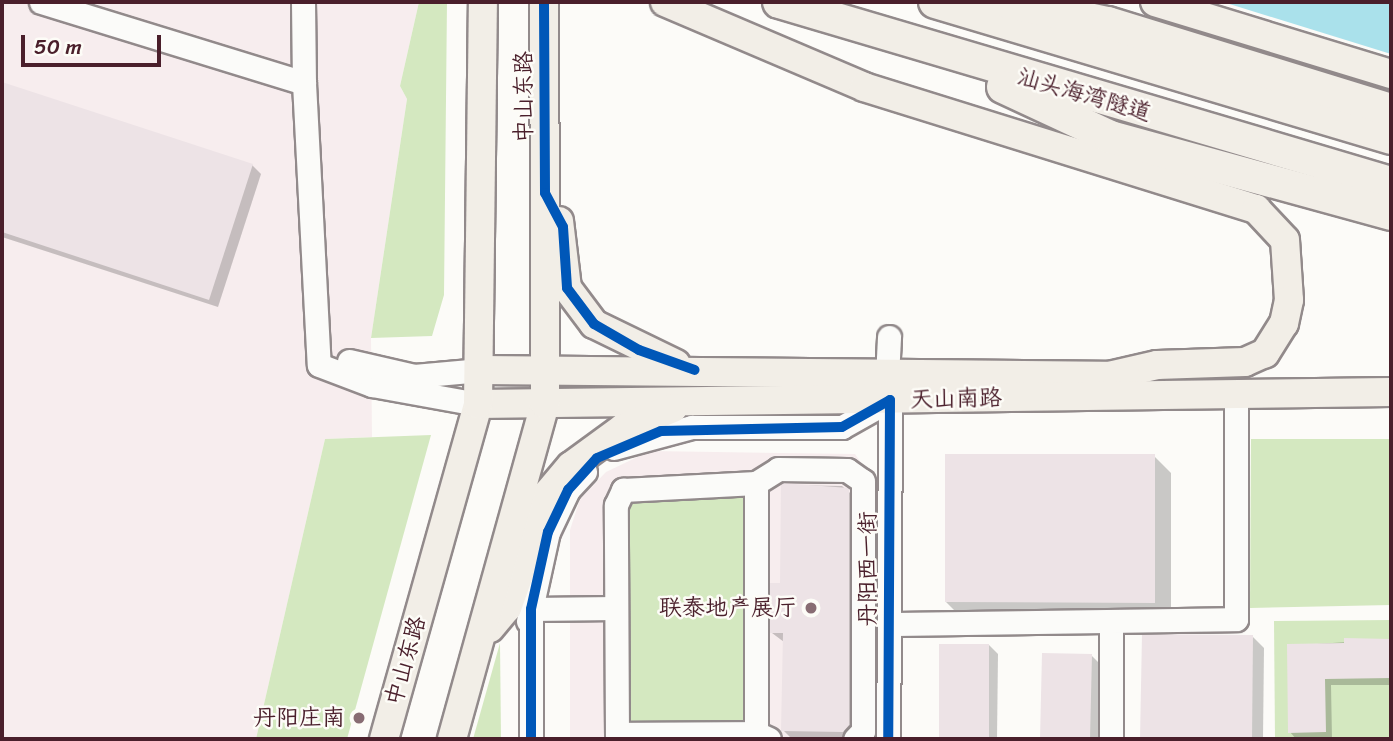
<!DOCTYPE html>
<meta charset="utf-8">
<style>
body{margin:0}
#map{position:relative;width:1393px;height:741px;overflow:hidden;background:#fcfbf8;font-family:Sriracha,"LXGW WenKai TC",sans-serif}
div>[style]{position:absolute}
.built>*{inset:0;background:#f7edee}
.green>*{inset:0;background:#d4e8c0}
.water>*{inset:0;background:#aae1eb}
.shadow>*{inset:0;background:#0003}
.building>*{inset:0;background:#ede3e6}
.roads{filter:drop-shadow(2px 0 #928a8b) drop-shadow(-2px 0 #928a8b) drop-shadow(0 2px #928a8b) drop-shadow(0 -2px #928a8b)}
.minor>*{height:23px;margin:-11.5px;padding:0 11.5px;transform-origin:11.5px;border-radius:11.5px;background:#fbfbf9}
.major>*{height:28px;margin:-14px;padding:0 14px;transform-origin:14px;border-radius:14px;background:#f2eee7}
.highway>*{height:32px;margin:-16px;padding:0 16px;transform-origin:16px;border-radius:16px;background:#f2eee7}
.cycleway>*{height:10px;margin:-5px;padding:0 5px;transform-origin:5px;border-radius:5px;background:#0057b8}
.dots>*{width:19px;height:19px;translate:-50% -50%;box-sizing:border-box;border:4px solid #fdfcf7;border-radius:50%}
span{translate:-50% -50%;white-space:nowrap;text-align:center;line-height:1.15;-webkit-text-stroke:5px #fdfcf7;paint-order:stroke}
.street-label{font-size:23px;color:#4a1f2b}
.poi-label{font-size:23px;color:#4a1f2b}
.right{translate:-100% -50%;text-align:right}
.frame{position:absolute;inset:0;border:4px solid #4a1f2b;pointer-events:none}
.scale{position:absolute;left:21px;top:35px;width:140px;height:32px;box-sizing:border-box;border:4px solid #4a1f2b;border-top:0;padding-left:9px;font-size:21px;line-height:24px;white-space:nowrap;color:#4a1f2b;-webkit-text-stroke:5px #fdfcf7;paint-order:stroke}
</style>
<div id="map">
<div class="built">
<i style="clip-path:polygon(2px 2px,419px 2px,400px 86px,407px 99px,371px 338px,372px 437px,325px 439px,256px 739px,2px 739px)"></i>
<i style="clip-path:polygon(650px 451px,855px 454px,869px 474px,873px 496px,872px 739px,570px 739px,570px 530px,580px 499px,606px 472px)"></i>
</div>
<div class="green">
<i style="clip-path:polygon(419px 2px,447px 2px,444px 295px,432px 336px,371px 338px,407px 99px,400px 86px)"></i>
<i style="clip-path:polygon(431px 435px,347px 739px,256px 739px,325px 439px)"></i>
<i style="clip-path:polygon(1251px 439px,1391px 439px,1391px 605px,1250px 608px)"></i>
<i style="clip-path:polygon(745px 495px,747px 722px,626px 723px,625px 496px)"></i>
<i style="clip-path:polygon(1391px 620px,1391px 739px,1275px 739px,1274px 621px)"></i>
<i style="clip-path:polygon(500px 643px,501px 739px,473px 739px)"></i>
</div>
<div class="water">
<i style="clip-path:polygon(1223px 2px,1391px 2px,1391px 54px)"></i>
</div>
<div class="shadow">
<i style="clip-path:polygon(2px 83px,252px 165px,261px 174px,218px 307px,2px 237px)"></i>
<i style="clip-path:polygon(1154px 456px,1171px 473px,1171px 619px,963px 619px,946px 602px)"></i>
<i style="clip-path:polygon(783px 485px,842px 486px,857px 499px,853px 739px,792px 739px,783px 730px,784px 642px,772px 633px,782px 585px)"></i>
<i style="clip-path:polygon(1144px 636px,1252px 636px,1264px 648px,1263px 739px,1141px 739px)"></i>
<i style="clip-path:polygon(1391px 639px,1391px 685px,1331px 685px,1332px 738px,1296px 739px,1290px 732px,1288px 646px)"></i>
<i style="clip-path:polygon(989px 645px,998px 654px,997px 739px,941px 739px,941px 646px)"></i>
<i style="clip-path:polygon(1044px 655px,1091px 655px,1100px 664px,1100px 739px,1043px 739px)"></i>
</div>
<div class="building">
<i style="clip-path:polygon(2px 82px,253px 164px,209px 300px,2px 232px)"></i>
<i style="clip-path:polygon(945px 454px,1155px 454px,1155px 603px,945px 602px)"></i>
<i style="clip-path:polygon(781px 483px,849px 488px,849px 725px,843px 732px,781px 731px,783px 633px,770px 633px,770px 583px,780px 583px)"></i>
<i style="clip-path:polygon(1142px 634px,1253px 635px,1252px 739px,1140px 739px)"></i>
<i style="clip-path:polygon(1344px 638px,1391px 639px,1391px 678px,1325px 679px,1326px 732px,1288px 733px,1287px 644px,1344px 643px)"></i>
<i style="clip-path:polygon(939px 644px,989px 644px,989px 739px,939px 739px)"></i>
<i style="clip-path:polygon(1042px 653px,1092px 654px,1090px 739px,1040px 739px)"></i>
</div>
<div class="roads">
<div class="minor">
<i style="left:41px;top:2px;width:275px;rotate:17.1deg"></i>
<i style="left:304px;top:83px;width:282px;rotate:87deg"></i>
<i style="left:319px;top:365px;width:57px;rotate:20.7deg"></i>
<i style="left:372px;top:385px;width:108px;rotate:10.2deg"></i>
<i style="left:303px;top:2px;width:81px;rotate:89.3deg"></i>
<i style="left:349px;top:361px;width:67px;rotate:13deg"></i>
<i style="left:414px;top:376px;width:67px;rotate:-5.1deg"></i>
<i style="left:887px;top:377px;width:40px;rotate:-87.1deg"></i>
<i style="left:614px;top:448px;width:81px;rotate:-15.1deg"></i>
<i style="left:692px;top:427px;width:150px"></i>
<i style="left:842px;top:427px;width:55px;rotate:-29.4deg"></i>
<i style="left:890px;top:400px;width:339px;rotate:90.3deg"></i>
<i style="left:756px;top:483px;width:250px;rotate:90deg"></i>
<i style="left:528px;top:621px;width:12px;rotate:-76deg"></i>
<i style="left:531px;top:609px;width:85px;rotate:-0.7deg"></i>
<i style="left:1111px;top:621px;width:118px;rotate:90deg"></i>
<i style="left:889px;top:624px;width:347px;rotate:-0.8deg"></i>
<i style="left:1236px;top:619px;width:225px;rotate:-90deg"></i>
<i style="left:531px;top:739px;width:130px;rotate:-90deg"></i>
<i style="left:531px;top:609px;width:79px;rotate:-77.6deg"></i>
<i style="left:548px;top:532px;width:47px;rotate:-64.5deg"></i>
<i style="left:568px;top:490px;width:25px;rotate:-47deg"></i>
<i style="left:769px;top:739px;width:14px;rotate:-155deg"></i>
<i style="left:756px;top:733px;width:139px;rotate:179.6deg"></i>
<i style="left:617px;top:734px;width:229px;rotate:-90.3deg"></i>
<i style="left:616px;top:505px;width:17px;rotate:-65deg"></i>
<i style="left:623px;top:490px;width:133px;rotate:-3deg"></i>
<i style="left:756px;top:483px;width:26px;rotate:-32deg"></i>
<i style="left:778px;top:469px;width:69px;rotate:0.8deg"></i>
<i style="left:847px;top:470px;width:19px;rotate:35deg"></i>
<i style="left:863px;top:481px;width:250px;rotate:90deg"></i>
<i style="left:863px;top:731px;width:11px;rotate:135deg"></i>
</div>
<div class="major">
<i style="left:665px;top:2px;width:216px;rotate:23.1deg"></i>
<i style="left:864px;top:87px;width:411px;rotate:17.3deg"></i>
<i style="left:1256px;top:209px;width:42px;rotate:46.9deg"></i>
<i style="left:1285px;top:240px;width:60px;rotate:86.2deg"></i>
<i style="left:1289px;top:300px;width:24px;rotate:102deg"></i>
<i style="left:1284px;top:323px;width:36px;rotate:122deg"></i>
<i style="left:1265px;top:353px;width:22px;rotate:156deg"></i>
<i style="left:1245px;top:362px;width:88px;rotate:178deg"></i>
<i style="left:1157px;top:365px;width:49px;rotate:167.1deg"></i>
<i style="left:1155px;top:2px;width:247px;rotate:17deg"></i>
<i style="left:559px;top:221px;width:67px;rotate:83.2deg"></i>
<i style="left:567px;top:288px;width:45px;rotate:53.1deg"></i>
<i style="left:594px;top:324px;width:91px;rotate:26deg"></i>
<i style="left:481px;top:370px;width:645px;rotate:0.53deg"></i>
<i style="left:478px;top:404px;width:913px;rotate:-0.75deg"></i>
<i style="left:490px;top:628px;width:26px;rotate:-50deg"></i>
<i style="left:507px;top:608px;width:122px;rotate:-70.4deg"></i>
<i style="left:548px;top:493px;width:35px;rotate:-50deg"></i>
<i style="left:571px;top:466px;width:64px;rotate:-36.2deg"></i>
<i style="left:623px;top:428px;width:54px;rotate:-21.8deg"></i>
<i style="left:384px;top:739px;width:348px;rotate:-74.3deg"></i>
<i style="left:478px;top:404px;width:402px;rotate:-89.3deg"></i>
<i style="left:452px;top:739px;width:348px;rotate:-74.5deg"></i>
<i style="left:545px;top:404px;width:402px;rotate:-90.1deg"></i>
</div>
<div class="highway">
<i style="left:779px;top:2px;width:638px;rotate:16.48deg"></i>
<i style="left:935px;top:2px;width:476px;rotate:16.6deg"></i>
<i style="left:1008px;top:2px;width:102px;rotate:11.9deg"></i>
<i style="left:1108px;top:23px;width:296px;rotate:17.1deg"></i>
<i style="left:1003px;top:87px;width:118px;rotate:25deg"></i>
<i style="left:1110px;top:137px;width:291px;rotate:15.3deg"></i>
</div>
</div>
<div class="cycleway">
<i style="left:544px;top:2px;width:191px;rotate:89.7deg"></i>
<i style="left:545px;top:193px;width:38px;rotate:62deg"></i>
<i style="left:563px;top:227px;width:61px;rotate:86.2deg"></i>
<i style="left:567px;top:288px;width:45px;rotate:53.1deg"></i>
<i style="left:594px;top:324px;width:52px;rotate:30deg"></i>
<i style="left:639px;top:350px;width:59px;rotate:19.7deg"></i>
<i style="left:531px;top:739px;width:130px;rotate:-90deg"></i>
<i style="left:531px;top:609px;width:79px;rotate:-77.6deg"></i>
<i style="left:548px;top:532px;width:47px;rotate:-64.5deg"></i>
<i style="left:568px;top:490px;width:43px;rotate:-47.8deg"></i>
<i style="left:597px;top:458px;width:69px;rotate:-22.9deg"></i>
<i style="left:661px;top:431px;width:181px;rotate:-1.3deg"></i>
<i style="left:842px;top:427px;width:55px;rotate:-29.4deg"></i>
<i style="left:890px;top:400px;width:339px;rotate:90.3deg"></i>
</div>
<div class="dots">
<i style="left:811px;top:608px;background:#886c73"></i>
<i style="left:359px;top:718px;background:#886c73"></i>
</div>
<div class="street-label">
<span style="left:1084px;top:95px;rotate:16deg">汕头海湾隧道</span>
<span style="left:524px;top:97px;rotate:-90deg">中山东路</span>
<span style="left:956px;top:399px;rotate:-1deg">天山南路</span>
<span style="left:868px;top:569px;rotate:-90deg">丹阳西一街</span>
<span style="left:406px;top:661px;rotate:-74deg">中山东路</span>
</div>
<div class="poi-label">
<span class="right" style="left:797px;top:608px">联泰地产展厅</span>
<span class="right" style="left:345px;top:718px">丹阳庄南</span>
</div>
<div class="frame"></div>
<div class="scale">50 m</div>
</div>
